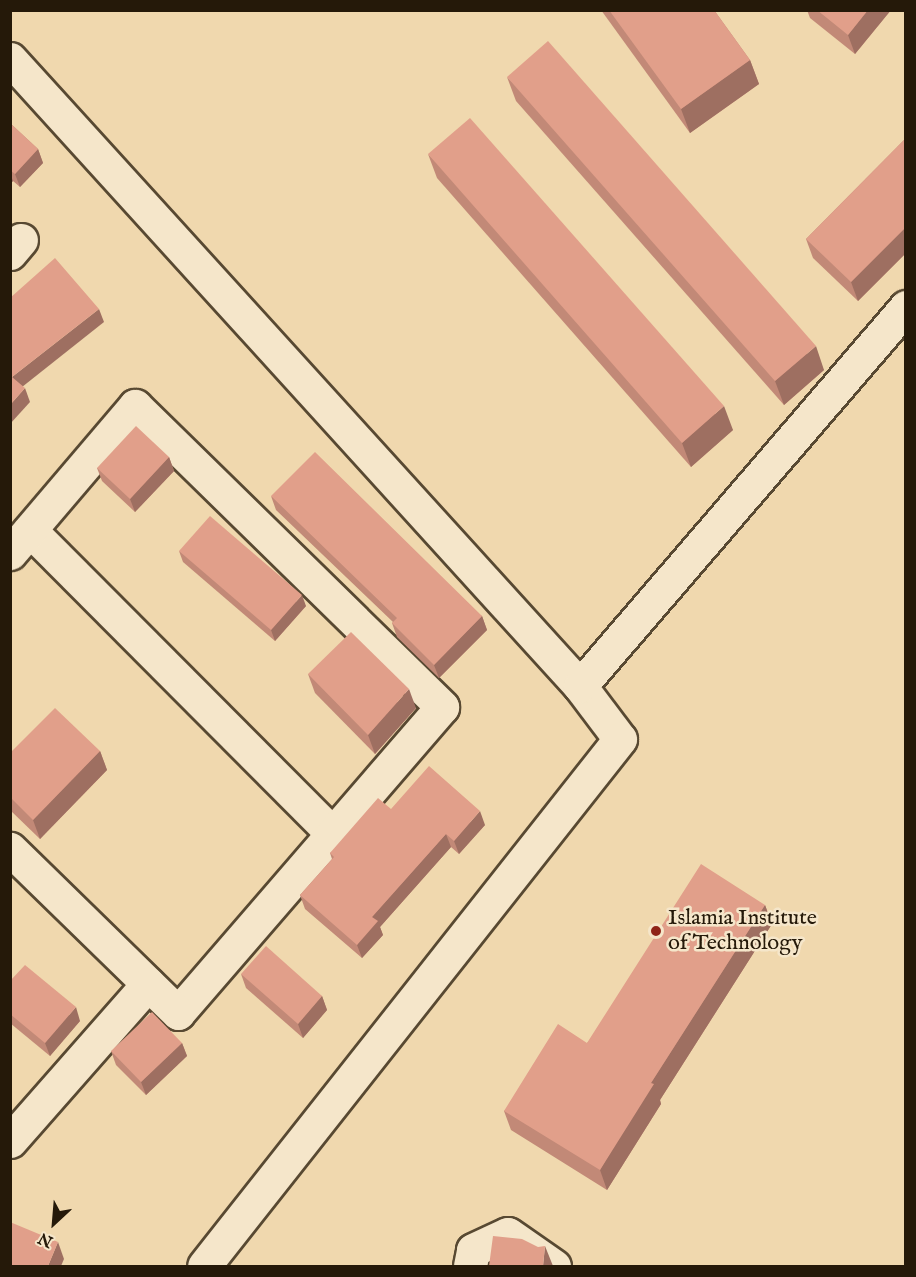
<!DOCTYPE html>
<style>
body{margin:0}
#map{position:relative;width:916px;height:1277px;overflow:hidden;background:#f0d8ae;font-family:"IM FELL English",serif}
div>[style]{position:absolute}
.roads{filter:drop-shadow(2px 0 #584932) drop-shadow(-2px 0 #584932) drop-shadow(0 2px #584932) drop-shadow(0 -2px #584932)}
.minor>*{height:33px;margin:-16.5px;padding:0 16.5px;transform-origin:16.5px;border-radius:16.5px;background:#f5e6ca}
.wall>*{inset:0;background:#c28977}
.shaded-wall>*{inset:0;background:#9e6f61}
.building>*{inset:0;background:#e19f8a}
.dots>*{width:16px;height:16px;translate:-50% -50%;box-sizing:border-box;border:3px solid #f5e6ca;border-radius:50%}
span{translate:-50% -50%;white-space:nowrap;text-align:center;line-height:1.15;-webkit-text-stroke:5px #f5e6ca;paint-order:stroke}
.poi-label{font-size:22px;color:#251909}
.left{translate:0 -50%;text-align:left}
.frame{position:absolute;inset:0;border:12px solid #251909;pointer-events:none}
.north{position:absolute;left:24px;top:1193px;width:60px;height:60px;-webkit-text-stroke:4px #f5e6ca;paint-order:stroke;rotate:206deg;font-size:16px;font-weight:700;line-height:24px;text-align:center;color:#251909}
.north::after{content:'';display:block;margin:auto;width:21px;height:27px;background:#251909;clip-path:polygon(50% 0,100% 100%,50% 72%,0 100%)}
</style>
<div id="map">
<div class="roads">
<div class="minor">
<i style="left:10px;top:59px;width:847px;rotate:47.73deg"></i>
<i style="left:580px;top:686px;width:66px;rotate:53deg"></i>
<i style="left:620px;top:739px;width:671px;rotate:128.29deg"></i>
<i style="left:10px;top:253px;width:17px;rotate:-50deg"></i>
<i style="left:30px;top:530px;width:429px;rotate:45.1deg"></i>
<i style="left:10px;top:553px;width:193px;rotate:-49.6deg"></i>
<i style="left:135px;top:406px;width:430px;rotate:44.4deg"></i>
<i style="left:442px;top:707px;width:404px;rotate:130.8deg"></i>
<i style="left:178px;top:1013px;width:235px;rotate:-135.7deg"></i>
<i style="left:580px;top:686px;width:500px;rotate:-49.3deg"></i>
<i style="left:10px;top:1141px;width:209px;rotate:-48.7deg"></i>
<i style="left:470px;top:1266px;width:16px;rotate:-79deg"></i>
<i style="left:473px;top:1250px;width:38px;rotate:-25deg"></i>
<i style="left:508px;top:1234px;width:56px;rotate:34.8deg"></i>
</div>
</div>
<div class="wall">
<i style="clip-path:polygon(601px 10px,714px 10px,750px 60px,759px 84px,690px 133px)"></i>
<i style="clip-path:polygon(807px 10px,891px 10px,855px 54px,810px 18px)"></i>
<i style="clip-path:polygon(507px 77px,824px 370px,784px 405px,516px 101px)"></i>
<i style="clip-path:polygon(10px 123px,38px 149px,43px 163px,20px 187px,13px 181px,10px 184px)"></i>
<i style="clip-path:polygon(906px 138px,906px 253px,858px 301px,813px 258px,806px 239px)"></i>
<i style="clip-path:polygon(428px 154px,733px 430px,691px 467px,437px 178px)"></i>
<i style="clip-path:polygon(169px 457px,174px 471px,135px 512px,102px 481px,97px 468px)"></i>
<i style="clip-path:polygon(271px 496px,482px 616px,487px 630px,439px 678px,397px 637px,392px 623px,393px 622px,276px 510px)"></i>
<i style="clip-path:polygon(179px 551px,306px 606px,275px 641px,183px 562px)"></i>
<i style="clip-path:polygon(308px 674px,416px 708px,375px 754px,315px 693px)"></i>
<i style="clip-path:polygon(100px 751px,107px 770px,40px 839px,10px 810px,10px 753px)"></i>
<i style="clip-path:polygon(391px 809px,485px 825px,459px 854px,451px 847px,380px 927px,383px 935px,362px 958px,305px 909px,300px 895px,332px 859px,330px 853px)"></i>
<i style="clip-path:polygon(765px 905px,772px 924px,660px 1100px,661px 1104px,607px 1190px,511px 1130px,504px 1111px,587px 1043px)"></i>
<i style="clip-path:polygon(241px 974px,322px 996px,327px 1010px,303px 1038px,246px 988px)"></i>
<i style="clip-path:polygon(10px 981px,80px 1021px,50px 1056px,10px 1023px)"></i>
<i style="clip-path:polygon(182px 1043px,187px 1056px,146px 1095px,116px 1065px,111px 1051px)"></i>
</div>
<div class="shaded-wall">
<i style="clip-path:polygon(868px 10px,891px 10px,855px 54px,848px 35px)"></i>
<i style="clip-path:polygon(750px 60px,759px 84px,690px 133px,681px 109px)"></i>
<i style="clip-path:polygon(38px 149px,43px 163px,20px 187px,15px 174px)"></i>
<i style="clip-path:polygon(10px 173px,13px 181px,10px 184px)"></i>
<i style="clip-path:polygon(906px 227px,906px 253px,858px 301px,851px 282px)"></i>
<i style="clip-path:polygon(99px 309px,104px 322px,17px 391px,12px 377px)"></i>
<i style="clip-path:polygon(816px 346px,824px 370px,784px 405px,775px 381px)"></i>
<i style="clip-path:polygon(25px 388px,30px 402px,10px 424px,10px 405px)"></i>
<i style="clip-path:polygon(724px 406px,733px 430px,691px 467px,682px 443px)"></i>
<i style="clip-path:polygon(169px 457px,174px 471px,135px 512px,130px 499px)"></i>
<i style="clip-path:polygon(302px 595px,306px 606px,275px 641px,271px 630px)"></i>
<i style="clip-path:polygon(482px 616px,487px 630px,439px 678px,434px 665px)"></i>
<i style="clip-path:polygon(409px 689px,416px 708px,375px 754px,368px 735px)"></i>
<i style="clip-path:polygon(100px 751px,107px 770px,40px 839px,33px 820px)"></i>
<i style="clip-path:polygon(480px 811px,485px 825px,459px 854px,454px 841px)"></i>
<i style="clip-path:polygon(446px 834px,451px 847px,380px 927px,383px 935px,362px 958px,357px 945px,372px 917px)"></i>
<i style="clip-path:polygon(765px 905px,772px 924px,660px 1100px,661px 1104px,607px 1190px,600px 1170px,651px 1083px)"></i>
<i style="clip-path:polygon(322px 996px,327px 1010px,303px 1038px,298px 1024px)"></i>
<i style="clip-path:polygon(76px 1007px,80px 1021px,50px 1056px,45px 1043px)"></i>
<i style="clip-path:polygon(182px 1043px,187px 1056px,146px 1095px,141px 1082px)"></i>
<i style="clip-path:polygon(58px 1242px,64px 1259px,61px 1266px,48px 1266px)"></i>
<i style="clip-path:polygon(545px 1246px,553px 1266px,543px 1266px)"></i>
</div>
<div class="building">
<i style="clip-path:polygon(609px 10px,714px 10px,750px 60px,681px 109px)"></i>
<i style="clip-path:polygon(817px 10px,868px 10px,848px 35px)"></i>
<i style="clip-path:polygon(548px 41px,816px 346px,775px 381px,507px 77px)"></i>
<i style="clip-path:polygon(470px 118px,724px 406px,682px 443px,428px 154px)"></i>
<i style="clip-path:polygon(10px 123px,38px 149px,15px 174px,10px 170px)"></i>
<i style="clip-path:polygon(906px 138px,906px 227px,851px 282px,806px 239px)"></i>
<i style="clip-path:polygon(55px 258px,99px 309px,12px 377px,25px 388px,10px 405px,10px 298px)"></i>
<i style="clip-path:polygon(136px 426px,169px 457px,130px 499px,97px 468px)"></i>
<i style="clip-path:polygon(315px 452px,482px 616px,434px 665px,392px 623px,397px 618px,271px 496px)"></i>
<i style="clip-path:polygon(210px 516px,302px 595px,271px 630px,179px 551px)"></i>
<i style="clip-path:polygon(351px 632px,409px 689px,368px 735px,308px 674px)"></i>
<i style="clip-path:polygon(55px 708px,100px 751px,33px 820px,10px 797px,10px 753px)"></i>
<i style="clip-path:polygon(429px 766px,480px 811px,454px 841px,446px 834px,372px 917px,378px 921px,357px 945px,300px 895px,334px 857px,330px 853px,378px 798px,391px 809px)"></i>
<i style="clip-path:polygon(701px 864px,765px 905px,651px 1083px,654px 1084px,600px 1170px,504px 1111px,558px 1024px,587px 1043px)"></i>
<i style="clip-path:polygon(266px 946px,322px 996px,298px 1024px,241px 974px)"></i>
<i style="clip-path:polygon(25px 965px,76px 1007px,45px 1043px,10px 1014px,10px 981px)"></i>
<i style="clip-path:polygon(152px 1012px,182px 1043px,141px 1082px,111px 1051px)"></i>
<i style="clip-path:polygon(10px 1222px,58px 1242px,48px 1266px,10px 1266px)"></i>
<i style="clip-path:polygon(493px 1236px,522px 1239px,538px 1247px,545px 1246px,543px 1266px,489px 1266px)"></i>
</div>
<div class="dots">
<i style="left:656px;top:931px;background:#8f2418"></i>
</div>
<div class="poi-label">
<span class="left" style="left:668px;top:931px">Islamia Institute<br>of Technology</span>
</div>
<div class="frame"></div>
<div class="north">N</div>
</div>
